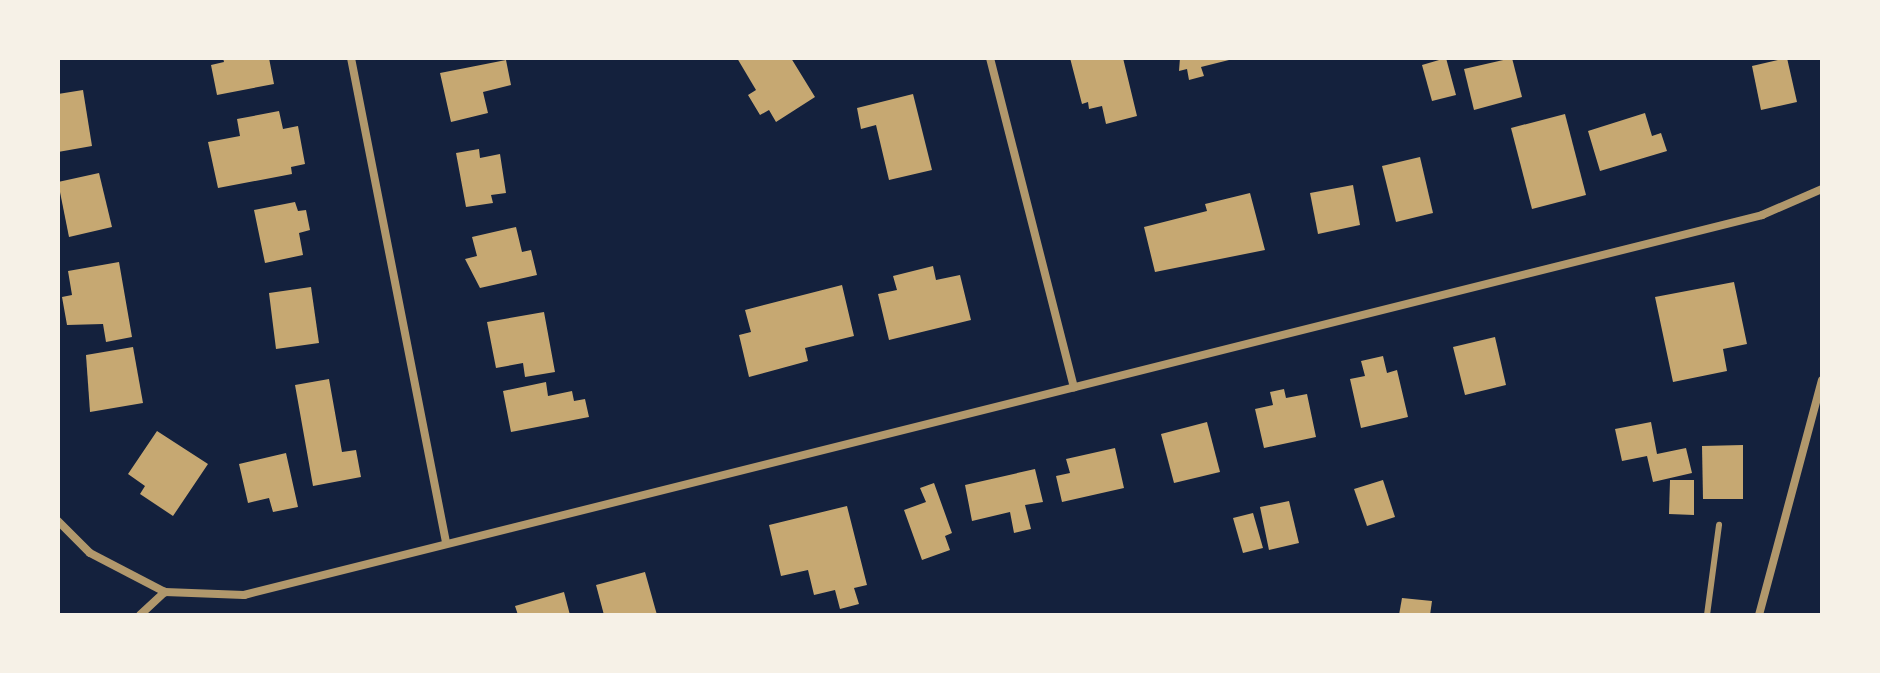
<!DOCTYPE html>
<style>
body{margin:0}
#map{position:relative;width:1880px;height:673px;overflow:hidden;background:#14213d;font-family:"PT Sans Narrow",sans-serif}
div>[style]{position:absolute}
.building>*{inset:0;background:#c6a872}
.service>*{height:6px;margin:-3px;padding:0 3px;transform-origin:3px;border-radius:3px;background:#b1986c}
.minor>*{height:8px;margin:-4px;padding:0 4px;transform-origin:4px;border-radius:4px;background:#b1986c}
span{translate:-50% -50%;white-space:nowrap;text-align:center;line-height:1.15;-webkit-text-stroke:8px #f6f1e7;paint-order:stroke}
.frame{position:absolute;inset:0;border:60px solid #f6f1e7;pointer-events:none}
</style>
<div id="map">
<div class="building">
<i style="clip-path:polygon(223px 58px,269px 58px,274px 84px,217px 95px,211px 65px,224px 62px)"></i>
<i style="clip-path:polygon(737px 58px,791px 58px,815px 97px,776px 122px,769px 110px,760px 115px,748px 95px,756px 90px)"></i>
<i style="clip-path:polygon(1070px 58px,1123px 58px,1137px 116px,1106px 124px,1102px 106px,1089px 109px,1088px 102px,1082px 104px)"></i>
<i style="clip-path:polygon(1180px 58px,1233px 58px,1233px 59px,1201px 67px,1204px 76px,1189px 80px,1187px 69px,1179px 71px)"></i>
<i style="clip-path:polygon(1446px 58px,1456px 95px,1432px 101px,1422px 65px)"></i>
<i style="clip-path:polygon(1512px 58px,1522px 97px,1474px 110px,1464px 69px)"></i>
<i style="clip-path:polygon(1787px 58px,1797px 102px,1761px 110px,1752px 66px)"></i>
<i style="clip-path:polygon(506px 60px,511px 85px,483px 92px,488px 113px,451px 122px,440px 73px)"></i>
<i style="clip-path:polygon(83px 90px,92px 146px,58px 152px,58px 94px)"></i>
<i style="clip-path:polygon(913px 94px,932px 170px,889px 180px,876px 125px,861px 129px,857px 108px)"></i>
<i style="clip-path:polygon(279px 111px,283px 129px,298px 126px,305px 164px,291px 167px,292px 174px,218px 188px,208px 142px,240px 136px,237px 119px)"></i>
<i style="clip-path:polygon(1645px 113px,1652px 136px,1661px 133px,1667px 151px,1600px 171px,1588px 131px)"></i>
<i style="clip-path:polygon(1565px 114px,1586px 195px,1532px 209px,1511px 128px)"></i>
<i style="clip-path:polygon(479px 149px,480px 158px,500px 154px,506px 193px,491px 195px,493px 203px,466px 207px,456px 153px)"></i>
<i style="clip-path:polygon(1420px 157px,1433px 213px,1396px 222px,1382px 166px)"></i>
<i style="clip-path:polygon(99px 173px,112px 227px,69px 237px,58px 182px)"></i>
<i style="clip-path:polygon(1353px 185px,1360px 225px,1318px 234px,1310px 193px)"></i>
<i style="clip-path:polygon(1250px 193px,1265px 250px,1155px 272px,1144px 227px,1207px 211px,1205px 204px)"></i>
<i style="clip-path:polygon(295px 202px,298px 211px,306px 210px,310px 230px,299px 233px,303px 255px,265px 263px,254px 210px)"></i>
<i style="clip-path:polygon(516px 227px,522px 252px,531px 250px,537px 275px,480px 288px,465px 259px,477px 256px,472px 237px)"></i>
<i style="clip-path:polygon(119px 262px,132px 337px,106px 342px,103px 324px,67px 325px,62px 297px,72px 295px,68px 271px)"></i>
<i style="clip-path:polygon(933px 266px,936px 280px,960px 275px,971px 320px,889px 340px,878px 294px,897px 290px,893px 276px)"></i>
<i style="clip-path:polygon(1734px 282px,1747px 344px,1723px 349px,1727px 371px,1673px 382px,1655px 297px)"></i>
<i style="clip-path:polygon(842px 285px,854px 336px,805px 348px,808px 361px,749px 377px,739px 335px,751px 332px,745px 310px)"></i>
<i style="clip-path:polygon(311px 287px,319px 343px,276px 349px,269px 293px)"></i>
<i style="clip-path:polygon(544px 312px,555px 372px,525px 377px,523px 363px,496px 368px,487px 322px)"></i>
<i style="clip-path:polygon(1495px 337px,1506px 385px,1465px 395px,1453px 347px)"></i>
<i style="clip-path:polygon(133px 347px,143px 403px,90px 412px,86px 355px)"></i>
<i style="clip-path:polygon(1383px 356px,1387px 373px,1397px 370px,1408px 417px,1361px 428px,1350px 379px,1365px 376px,1361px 361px)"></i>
<i style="clip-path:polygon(329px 379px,342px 452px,356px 450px,361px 477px,313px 486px,295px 385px)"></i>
<i style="clip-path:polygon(546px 382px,548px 396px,572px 391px,574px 401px,585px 399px,589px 417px,511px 432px,503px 391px)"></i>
<i style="clip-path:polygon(1284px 389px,1286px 398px,1307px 394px,1316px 437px,1264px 448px,1255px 409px,1273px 405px,1270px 392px)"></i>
<i style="clip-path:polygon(1207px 422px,1220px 472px,1174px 483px,1161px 434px)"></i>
<i style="clip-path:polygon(1651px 422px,1657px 454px,1686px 448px,1692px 473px,1653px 482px,1647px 456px,1622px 461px,1615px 429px)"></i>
<i style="clip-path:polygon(157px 431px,208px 464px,173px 516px,140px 494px,145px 486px,128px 474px)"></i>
<i style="clip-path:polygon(1743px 445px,1743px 499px,1703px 499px,1702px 446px)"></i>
<i style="clip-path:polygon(1115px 448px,1124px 488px,1062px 502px,1056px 476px,1070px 473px,1066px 459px)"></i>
<i style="clip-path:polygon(286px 453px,298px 507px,273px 512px,269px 498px,248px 503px,239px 464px)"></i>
<i style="clip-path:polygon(1035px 469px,1043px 502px,1025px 505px,1031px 529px,1014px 533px,1010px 512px,972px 521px,965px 485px)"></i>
<i style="clip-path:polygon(1383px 480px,1395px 517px,1367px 526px,1354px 489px)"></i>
<i style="clip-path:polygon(1670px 480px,1694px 480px,1694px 515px,1669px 514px)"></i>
<i style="clip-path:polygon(934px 483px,952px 533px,945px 536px,950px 550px,922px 560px,904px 510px,926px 502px,920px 488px)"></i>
<i style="clip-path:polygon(1289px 501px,1299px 543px,1269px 550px,1260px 507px)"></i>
<i style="clip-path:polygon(847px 506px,867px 585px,854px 588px,859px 604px,840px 609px,835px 590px,814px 595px,808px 570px,781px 576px,769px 525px)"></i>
<i style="clip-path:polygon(1253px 513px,1263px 548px,1243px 553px,1233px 518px)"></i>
<i style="clip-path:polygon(645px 572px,657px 615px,604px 615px,596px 585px)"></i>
<i style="clip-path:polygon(564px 592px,570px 615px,518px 615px,515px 606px)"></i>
<i style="clip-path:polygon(1402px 598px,1432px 601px,1430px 615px,1399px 615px)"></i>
</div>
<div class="service">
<i style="left:1707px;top:615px;width:91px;rotate:-82.4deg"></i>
</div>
<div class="minor">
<i style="left:351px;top:58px;width:493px;rotate:78.9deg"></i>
<i style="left:990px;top:58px;width:340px;rotate:75.7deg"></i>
<i style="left:58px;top:521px;width:45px;rotate:45deg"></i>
<i style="left:90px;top:553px;width:85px;rotate:27.5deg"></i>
<i style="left:140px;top:615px;width:34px;rotate:-43deg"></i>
<i style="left:165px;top:592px;width:79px;rotate:2.2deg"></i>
<i style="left:244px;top:595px;width:1565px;rotate:-14.05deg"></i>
<i style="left:1762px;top:215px;width:65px;rotate:-23.4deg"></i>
<i style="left:1759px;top:615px;width:243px;rotate:-75deg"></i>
</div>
<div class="frame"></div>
</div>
